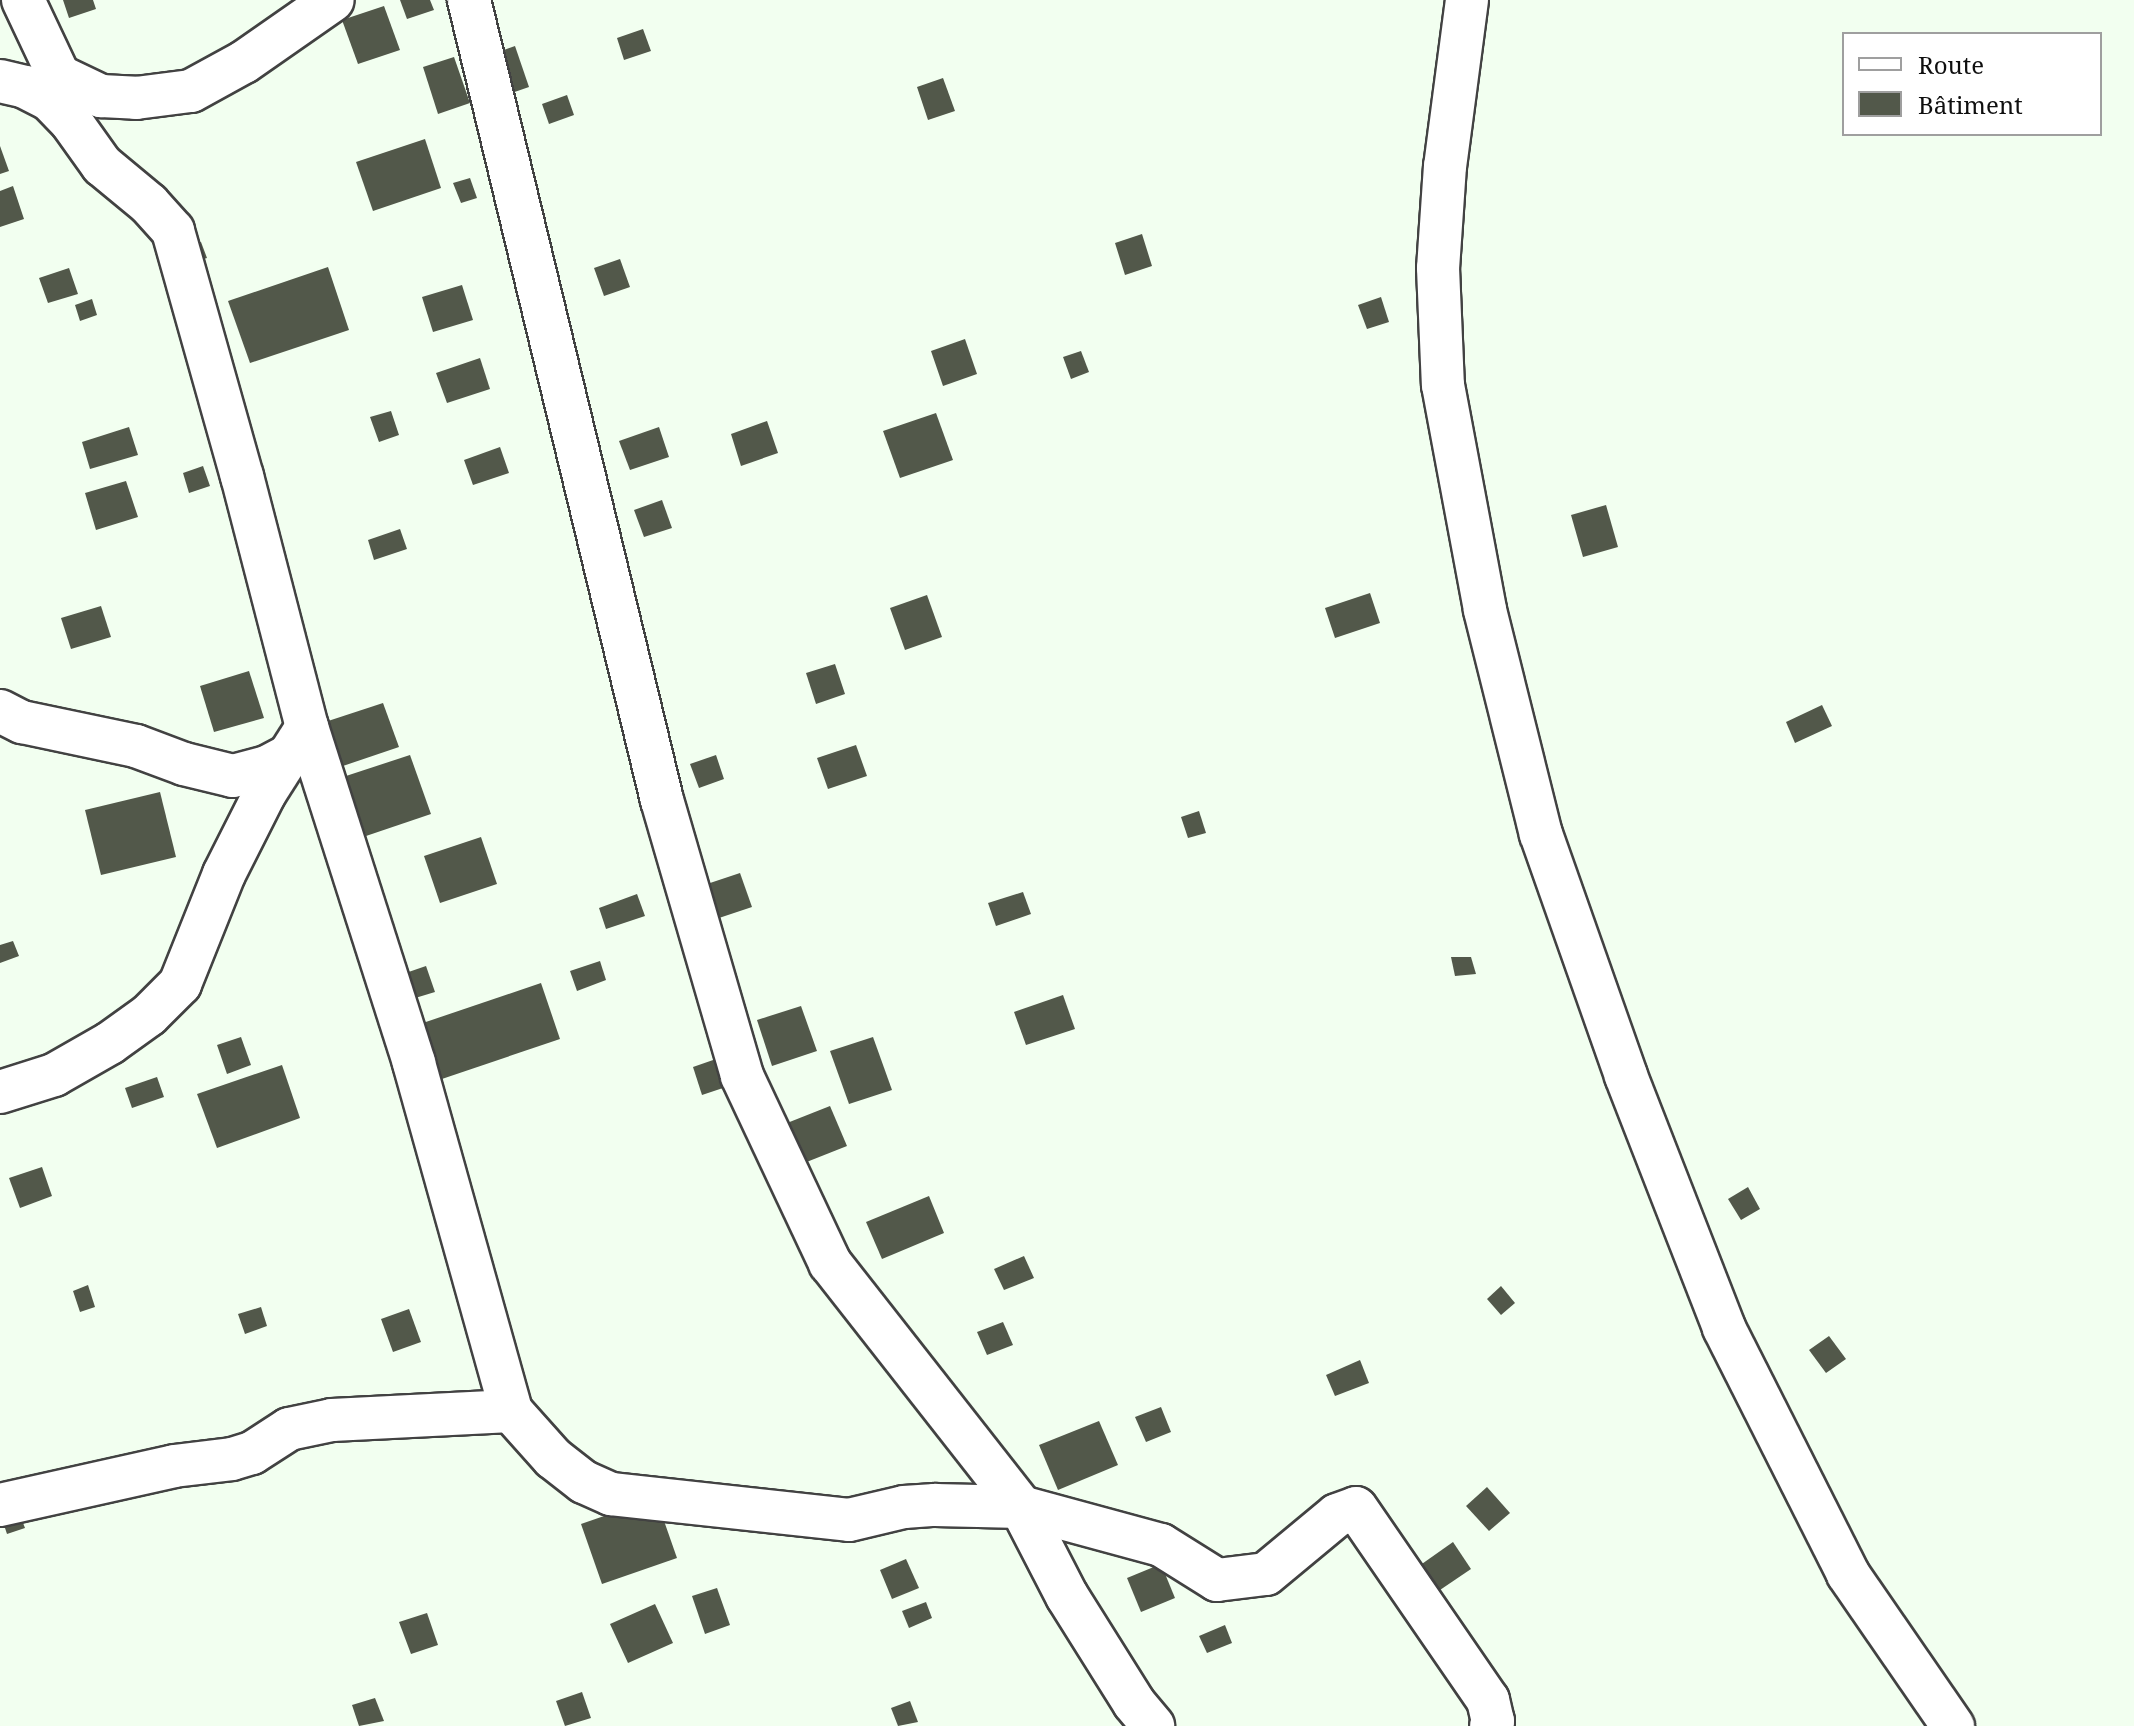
<!DOCTYPE html>
<meta charset="utf-8">
<style>
body{margin:0}
#map{position:relative;width:2134px;height:1726px;overflow:hidden;background:#f2fff0;font-family:"Noto Serif",serif}
div>[style]{position:absolute}
.building>*{inset:0;background:#52584a}
.roads{filter:drop-shadow(2px 0 #424242) drop-shadow(-2px 0 #424242) drop-shadow(0 2px #424242) drop-shadow(0 -2px #424242)}
.street>*{height:42px;margin:-21px;padding:0 21px;transform-origin:21px;border-radius:21px;background:#fff}
span{translate:-50% -50%;white-space:nowrap;text-align:center;line-height:1.15;-webkit-text-stroke:8px #fff;paint-order:stroke}
.legend{position:absolute;left:1842px;top:32px;width:260px;height:104px;box-sizing:border-box;background:#fff;border:2px solid #9f9f9f;margin:0;padding:10px 14px;list-style:none;font-size:24px;color:#0f0f0f}
.legend li{display:flex;align-items:center;gap:16px;height:40px}
.legend b{width:40px;border:2px solid #9f9f9f}
</style>
<div id="map">
<div class="building">
<i style="clip-path:polygon(63px 0,93px 0,96px 9px,69px 18px)"></i>
<i style="clip-path:polygon(400px 0,430px 0,434px 10px,407px 19px)"></i>
<i style="clip-path:polygon(384px 6px,400px 50px,358px 64px,342px 20px)"></i>
<i style="clip-path:polygon(643px 29px,651px 51px,624px 60px,617px 38px)"></i>
<i style="clip-path:polygon(515px 46px,529px 87px,506px 95px,493px 54px)"></i>
<i style="clip-path:polygon(454px 57px,470px 103px,438px 114px,423px 67px)"></i>
<i style="clip-path:polygon(943px 78px,955px 111px,928px 120px,917px 87px)"></i>
<i style="clip-path:polygon(567px 95px,574px 115px,549px 124px,542px 104px)"></i>
<i style="clip-path:polygon(425px 139px,441px 188px,373px 211px,356px 162px)"></i>
<i style="clip-path:polygon(0 146px,9px 171px,0 174px)"></i>
<i style="clip-path:polygon(470px 178px,477px 198px,461px 203px,453px 183px)"></i>
<i style="clip-path:polygon(13px 186px,24px 219px,0 227px,0 191px)"></i>
<i style="clip-path:polygon(1142px 234px,1152px 266px,1125px 275px,1115px 243px)"></i>
<i style="clip-path:polygon(201px 242px,207px 258px,190px 263px,184px 247px)"></i>
<i style="clip-path:polygon(620px 259px,630px 287px,604px 296px,594px 268px)"></i>
<i style="clip-path:polygon(328px 267px,349px 330px,250px 363px,228px 301px)"></i>
<i style="clip-path:polygon(69px 268px,78px 294px,48px 303px,39px 278px)"></i>
<i style="clip-path:polygon(462px 285px,473px 320px,433px 332px,422px 297px)"></i>
<i style="clip-path:polygon(1381px 297px,1389px 322px,1367px 329px,1358px 305px)"></i>
<i style="clip-path:polygon(92px 299px,97px 315px,80px 321px,75px 305px)"></i>
<i style="clip-path:polygon(965px 339px,977px 374px,943px 386px,931px 351px)"></i>
<i style="clip-path:polygon(1081px 351px,1089px 372px,1071px 379px,1063px 357px)"></i>
<i style="clip-path:polygon(480px 358px,490px 389px,447px 403px,436px 373px)"></i>
<i style="clip-path:polygon(391px 411px,399px 435px,379px 442px,370px 417px)"></i>
<i style="clip-path:polygon(936px 413px,953px 460px,900px 478px,883px 431px)"></i>
<i style="clip-path:polygon(767px 421px,778px 453px,741px 466px,731px 434px)"></i>
<i style="clip-path:polygon(129px 427px,138px 455px,90px 469px,82px 442px)"></i>
<i style="clip-path:polygon(659px 427px,669px 457px,630px 470px,619px 441px)"></i>
<i style="clip-path:polygon(500px 447px,509px 473px,473px 485px,464px 460px)"></i>
<i style="clip-path:polygon(203px 466px,210px 486px,189px 493px,183px 473px)"></i>
<i style="clip-path:polygon(126px 481px,138px 517px,96px 530px,85px 493px)"></i>
<i style="clip-path:polygon(662px 500px,672px 528px,644px 537px,634px 510px)"></i>
<i style="clip-path:polygon(1606px 505px,1618px 547px,1583px 557px,1571px 515px)"></i>
<i style="clip-path:polygon(400px 529px,407px 549px,374px 560px,368px 540px)"></i>
<i style="clip-path:polygon(1370px 593px,1380px 623px,1335px 638px,1325px 608px)"></i>
<i style="clip-path:polygon(927px 595px,942px 637px,905px 650px,890px 608px)"></i>
<i style="clip-path:polygon(101px 606px,111px 637px,71px 649px,61px 618px)"></i>
<i style="clip-path:polygon(835px 664px,845px 694px,816px 704px,806px 673px)"></i>
<i style="clip-path:polygon(249px 671px,264px 718px,214px 732px,200px 686px)"></i>
<i style="clip-path:polygon(383px 703px,399px 747px,337px 768px,322px 723px)"></i>
<i style="clip-path:polygon(1822px 705px,1832px 726px,1795px 743px,1786px 722px)"></i>
<i style="clip-path:polygon(856px 745px,867px 776px,828px 789px,817px 758px)"></i>
<i style="clip-path:polygon(410px 755px,431px 814px,366px 836px,346px 776px)"></i>
<i style="clip-path:polygon(716px 755px,724px 779px,699px 788px,690px 764px)"></i>
<i style="clip-path:polygon(160px 792px,176px 857px,101px 875px,85px 810px)"></i>
<i style="clip-path:polygon(1199px 811px,1206px 833px,1188px 838px,1181px 817px)"></i>
<i style="clip-path:polygon(481px 837px,497px 884px,440px 903px,424px 856px)"></i>
<i style="clip-path:polygon(740px 873px,752px 907px,713px 920px,701px 886px)"></i>
<i style="clip-path:polygon(1023px 892px,1031px 914px,996px 926px,988px 903px)"></i>
<i style="clip-path:polygon(637px 894px,645px 916px,606px 929px,599px 908px)"></i>
<i style="clip-path:polygon(13px 941px,19px 956px,0 963px,0 945px)"></i>
<i style="clip-path:polygon(1451px 957px,1471px 957px,1476px 974px,1455px 976px)"></i>
<i style="clip-path:polygon(600px 961px,606px 980px,577px 991px,570px 971px)"></i>
<i style="clip-path:polygon(426px 966px,435px 992px,402px 1002px,394px 977px)"></i>
<i style="clip-path:polygon(541px 983px,560px 1039px,433px 1082px,414px 1026px)"></i>
<i style="clip-path:polygon(1063px 995px,1075px 1029px,1026px 1045px,1014px 1012px)"></i>
<i style="clip-path:polygon(801px 1006px,817px 1051px,772px 1066px,757px 1020px)"></i>
<i style="clip-path:polygon(241px 1037px,251px 1065px,227px 1074px,217px 1045px)"></i>
<i style="clip-path:polygon(873px 1037px,892px 1090px,849px 1104px,830px 1051px)"></i>
<i style="clip-path:polygon(716px 1059px,726px 1087px,702px 1095px,693px 1067px)"></i>
<i style="clip-path:polygon(282px 1065px,300px 1118px,217px 1148px,197px 1094px)"></i>
<i style="clip-path:polygon(157px 1077px,164px 1097px,132px 1108px,125px 1088px)"></i>
<i style="clip-path:polygon(830px 1106px,847px 1146px,799px 1165px,782px 1125px)"></i>
<i style="clip-path:polygon(42px 1167px,52px 1196px,20px 1208px,9px 1178px)"></i>
<i style="clip-path:polygon(1748px 1187px,1760px 1209px,1741px 1220px,1728px 1199px)"></i>
<i style="clip-path:polygon(929px 1196px,944px 1233px,882px 1259px,866px 1222px)"></i>
<i style="clip-path:polygon(1024px 1256px,1034px 1278px,1004px 1290px,994px 1269px)"></i>
<i style="clip-path:polygon(88px 1285px,95px 1307px,80px 1312px,73px 1291px)"></i>
<i style="clip-path:polygon(1501px 1286px,1515px 1303px,1501px 1315px,1487px 1299px)"></i>
<i style="clip-path:polygon(261px 1307px,267px 1326px,245px 1334px,238px 1314px)"></i>
<i style="clip-path:polygon(409px 1309px,421px 1342px,393px 1352px,381px 1319px)"></i>
<i style="clip-path:polygon(1003px 1322px,1013px 1345px,987px 1355px,977px 1332px)"></i>
<i style="clip-path:polygon(1829px 1336px,1846px 1359px,1826px 1373px,1809px 1350px)"></i>
<i style="clip-path:polygon(1360px 1360px,1369px 1383px,1335px 1396px,1326px 1375px)"></i>
<i style="clip-path:polygon(1161px 1407px,1171px 1432px,1146px 1442px,1135px 1417px)"></i>
<i style="clip-path:polygon(1099px 1421px,1118px 1465px,1058px 1490px,1039px 1445px)"></i>
<i style="clip-path:polygon(1487px 1487px,1510px 1513px,1489px 1531px,1466px 1506px)"></i>
<i style="clip-path:polygon(656px 1498px,677px 1558px,602px 1584px,581px 1524px)"></i>
<i style="clip-path:polygon(18px 1510px,25px 1528px,7px 1534px,1px 1516px)"></i>
<i style="clip-path:polygon(1453px 1542px,1471px 1569px,1437px 1592px,1419px 1566px)"></i>
<i style="clip-path:polygon(906px 1559px,919px 1588px,892px 1599px,880px 1570px)"></i>
<i style="clip-path:polygon(1161px 1564px,1175px 1598px,1141px 1612px,1127px 1578px)"></i>
<i style="clip-path:polygon(717px 1588px,730px 1625px,705px 1634px,692px 1596px)"></i>
<i style="clip-path:polygon(926px 1602px,932px 1618px,909px 1628px,902px 1611px)"></i>
<i style="clip-path:polygon(655px 1604px,673px 1643px,628px 1663px,610px 1624px)"></i>
<i style="clip-path:polygon(427px 1613px,438px 1645px,411px 1654px,399px 1622px)"></i>
<i style="clip-path:polygon(1225px 1625px,1232px 1643px,1207px 1653px,1199px 1636px)"></i>
<i style="clip-path:polygon(582px 1692px,591px 1718px,565px 1726px,556px 1701px)"></i>
<i style="clip-path:polygon(375px 1698px,384px 1721px,359px 1726px,352px 1705px)"></i>
<i style="clip-path:polygon(910px 1701px,918px 1722px,898px 1726px,891px 1708px)"></i>
</div>
<div class="roads">
<div class="street">
<i style="left:23px;top:0;width:84px;rotate:64.7deg"></i>
<i style="left:59px;top:76px;width:47px;rotate:25.5deg"></i>
<i style="left:101px;top:96px;width:35px;rotate:3deg"></i>
<i style="left:136px;top:98px;width:55px;rotate:-7.3deg"></i>
<i style="left:191px;top:91px;width:60px;rotate:-28.7deg"></i>
<i style="left:244px;top:62px;width:108px;rotate:-34.9deg"></i>
<i style="left:469px;top:0;width:823px;rotate:76.44deg"></i>
<i style="left:662px;top:800px;width:287px;rotate:73.8deg"></i>
<i style="left:742px;top:1076px;width:207px;rotate:64.8deg"></i>
<i style="left:830px;top:1263px;width:310px;rotate:51.9deg"></i>
<i style="left:1021px;top:1507px;width:145px;rotate:15.2deg"></i>
<i style="left:1161px;top:1545px;width:66px;rotate:32deg"></i>
<i style="left:1217px;top:1580px;width:49px;rotate:-7deg"></i>
<i style="left:1266px;top:1574px;width:92px;rotate:-39.7deg"></i>
<i style="left:1337px;top:1515px;width:20px;rotate:-20deg"></i>
<i style="left:1356px;top:1508px;width:233px;rotate:55.5deg"></i>
<i style="left:1488px;top:1700px;width:22px;rotate:77deg"></i>
<i style="left:1493px;top:1721px;width:5px;rotate:112deg"></i>
<i style="left:1467px;top:0;width:167px;rotate:97.5deg"></i>
<i style="left:1445px;top:166px;width:102px;rotate:93.9deg"></i>
<i style="left:1438px;top:268px;width:117px;rotate:87.6deg"></i>
<i style="left:1443px;top:385px;width:229px;rotate:79.4deg"></i>
<i style="left:1485px;top:610px;width:231px;rotate:76deg"></i>
<i style="left:1541px;top:834px;width:256px;rotate:70.6deg"></i>
<i style="left:1626px;top:1076px;width:270px;rotate:68.7deg"></i>
<i style="left:1724px;top:1328px;width:275px;rotate:63.2deg"></i>
<i style="left:1848px;top:1574px;width:185px;rotate:55.4deg"></i>
<i style="left:0;top:81px;width:26px;rotate:13deg"></i>
<i style="left:25px;top:87px;width:28px;rotate:27deg"></i>
<i style="left:50px;top:100px;width:32px;rotate:46deg"></i>
<i style="left:72px;top:123px;width:52px;rotate:54.5deg"></i>
<i style="left:102px;top:165px;width:61px;rotate:39.7deg"></i>
<i style="left:149px;top:204px;width:36px;rotate:48deg"></i>
<i style="left:173px;top:231px;width:255px;rotate:74.3deg"></i>
<i style="left:242px;top:476px;width:259px;rotate:75.5deg"></i>
<i style="left:307px;top:727px;width:353px;rotate:72.3deg"></i>
<i style="left:414px;top:1063px;width:361px;rotate:74.4deg"></i>
<i style="left:0;top:711px;width:25px;rotate:27deg"></i>
<i style="left:22px;top:722px;width:116px;rotate:11.9deg"></i>
<i style="left:136px;top:746px;width:51px;rotate:20.6deg"></i>
<i style="left:184px;top:764px;width:50px;rotate:13.8deg"></i>
<i style="left:233px;top:776px;width:35px;rotate:-15deg"></i>
<i style="left:267px;top:767px;width:24px;rotate:-28deg"></i>
<i style="left:0;top:1092px;width:57px;rotate:-17.5deg"></i>
<i style="left:54px;top:1075px;width:64px;rotate:-29.7deg"></i>
<i style="left:110px;top:1043px;width:48px;rotate:-35.7deg"></i>
<i style="left:149px;top:1015px;width:44px;rotate:-45deg"></i>
<i style="left:180px;top:984px;width:118px;rotate:-68.2deg"></i>
<i style="left:224px;top:874px;width:91px;rotate:-63.2deg"></i>
<i style="left:265px;top:793px;width:78px;rotate:-57.5deg"></i>
<i style="left:0;top:1505px;width:178px;rotate:-12.6deg"></i>
<i style="left:174px;top:1466px;width:58px;rotate:-6.9deg"></i>
<i style="left:232px;top:1459px;width:21px;rotate:-17deg"></i>
<i style="left:252px;top:1453px;width:44px;rotate:-33deg"></i>
<i style="left:289px;top:1429px;width:44px;rotate:-11.8deg"></i>
<i style="left:332px;top:1420px;width:179px;rotate:-2.9deg"></i>
<i style="left:511px;top:1411px;width:63px;rotate:48.2deg"></i>
<i style="left:553px;top:1458px;width:39px;rotate:38deg"></i>
<i style="left:584px;top:1482px;width:30px;rotate:24deg"></i>
<i style="left:611px;top:1494px;width:239px;rotate:6.2deg"></i>
<i style="left:849px;top:1520px;width:57px;rotate:-13.3deg"></i>
<i style="left:904px;top:1507px;width:31px;rotate:-4deg"></i>
<i style="left:935px;top:1505px;width:86px;rotate:1.3deg"></i>
<i style="left:1021px;top:1507px;width:100px;rotate:62.7deg"></i>
<i style="left:1067px;top:1596px;width:126px;rotate:57.9deg"></i>
<i style="left:1134px;top:1703px;width:30px;rotate:50deg"></i>
</div>
</div>
<ul class="legend">
<li><b style="height:10px;background:#fff"></b>Route</li>
<li><b style="height:22px;background:#52584a"></b>Bâtiment</li>
</ul>
</div>
